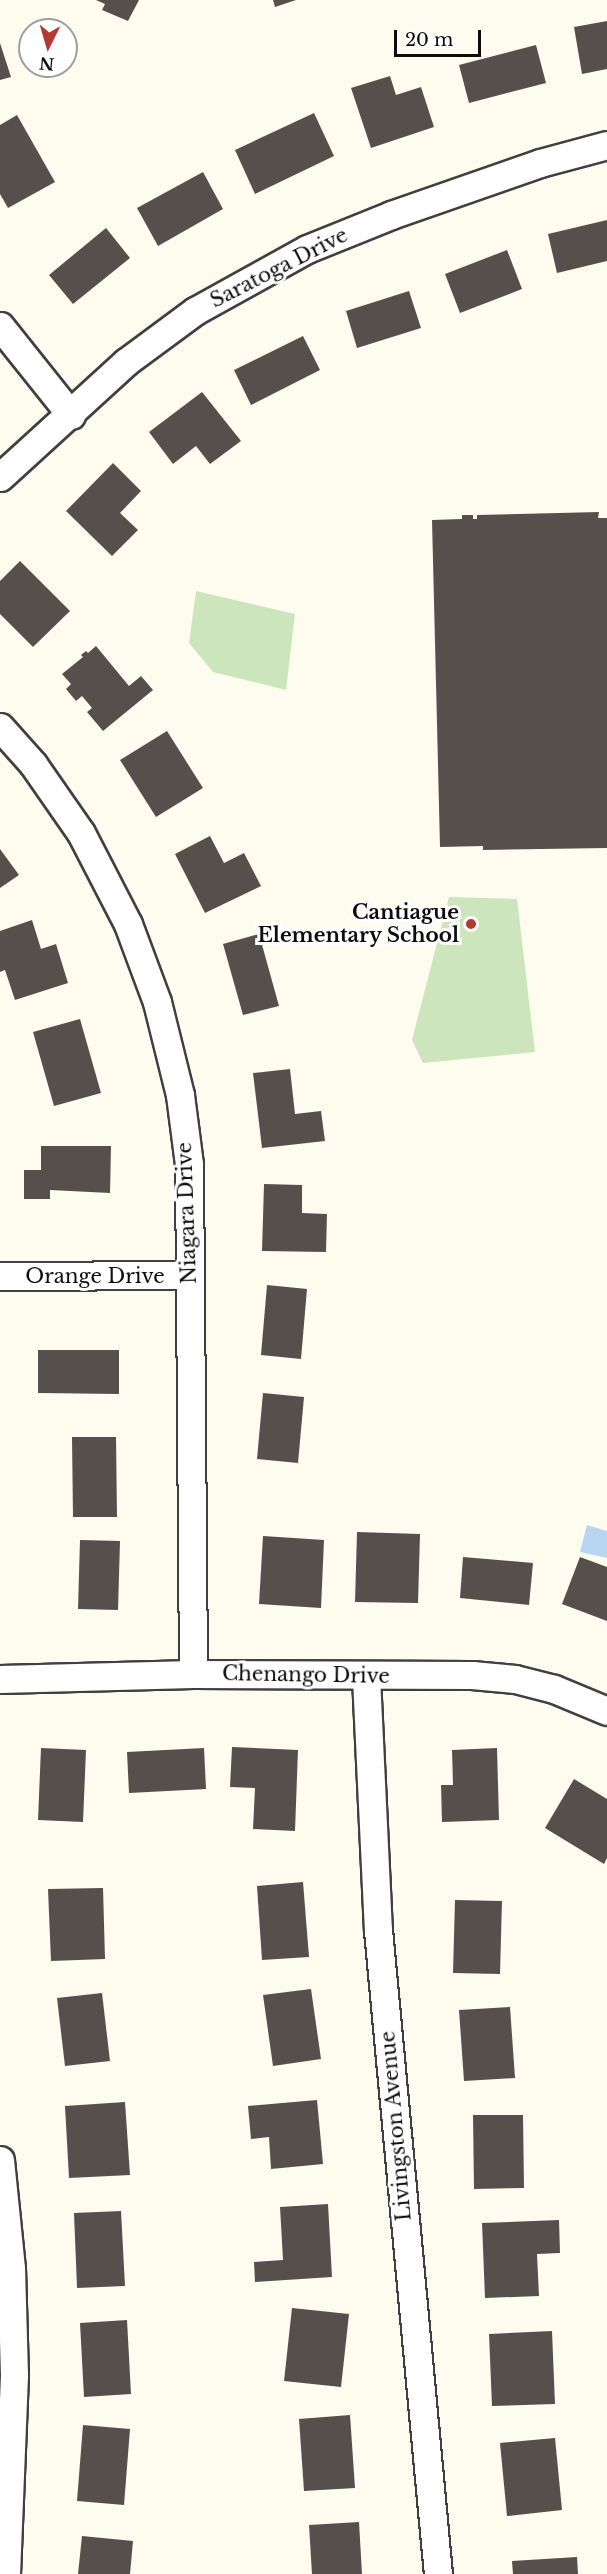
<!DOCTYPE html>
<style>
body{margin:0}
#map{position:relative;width:607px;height:2574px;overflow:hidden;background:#fefcef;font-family:"Libre Baskerville",serif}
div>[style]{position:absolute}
.green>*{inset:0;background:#cce5bc}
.water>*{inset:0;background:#b8d5f1}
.building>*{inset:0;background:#55504b}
.roads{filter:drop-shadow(2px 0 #404040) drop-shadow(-2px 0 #404040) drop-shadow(0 2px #404040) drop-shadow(0 -2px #404040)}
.minor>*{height:27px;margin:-13.5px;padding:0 13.5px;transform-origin:13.5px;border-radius:13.5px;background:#fff}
.dots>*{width:16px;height:16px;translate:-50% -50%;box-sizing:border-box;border:3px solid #fff;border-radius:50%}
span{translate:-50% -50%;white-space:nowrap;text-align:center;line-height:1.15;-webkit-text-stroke:6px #fff;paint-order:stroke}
.street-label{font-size:20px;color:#0d0d0d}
.poi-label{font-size:20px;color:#0d0d0d;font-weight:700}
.right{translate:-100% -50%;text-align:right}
.north{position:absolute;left:18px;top:18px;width:60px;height:60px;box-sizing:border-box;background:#fff;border:2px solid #9e9e9e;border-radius:50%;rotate:185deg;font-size:16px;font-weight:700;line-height:24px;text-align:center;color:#0d0d0d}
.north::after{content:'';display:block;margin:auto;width:21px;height:27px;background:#b23a31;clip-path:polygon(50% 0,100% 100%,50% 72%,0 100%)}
.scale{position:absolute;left:394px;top:30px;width:87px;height:27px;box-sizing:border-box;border:3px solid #0d0d0d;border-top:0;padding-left:8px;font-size:18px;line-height:21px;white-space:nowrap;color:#0d0d0d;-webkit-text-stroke:4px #fff;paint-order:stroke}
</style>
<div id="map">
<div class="green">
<i style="clip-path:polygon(196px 591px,295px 614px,286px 690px,213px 672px,189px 643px)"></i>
<i style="clip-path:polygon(449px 897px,517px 899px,535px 1052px,423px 1063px,412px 1040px)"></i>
</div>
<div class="water">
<i style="clip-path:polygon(587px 1525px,607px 1531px,607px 1558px,580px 1552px)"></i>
</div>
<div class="building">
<i style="clip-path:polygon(96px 0,139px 0,128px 21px,102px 10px,105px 4px)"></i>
<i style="clip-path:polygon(273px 0,296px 0,275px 7px)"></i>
<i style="clip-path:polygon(607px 21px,607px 69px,582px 74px,574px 27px)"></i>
<i style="clip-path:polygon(0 43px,11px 77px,0 80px)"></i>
<i style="clip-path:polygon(536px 45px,546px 83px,469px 103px,459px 65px)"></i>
<i style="clip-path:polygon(390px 76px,396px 95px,421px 87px,434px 127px,371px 148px,351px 88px)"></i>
<i style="clip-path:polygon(314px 113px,334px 156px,255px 194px,235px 150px)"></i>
<i style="clip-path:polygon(17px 115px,55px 182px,8px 208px,0 194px,0 125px)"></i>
<i style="clip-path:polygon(203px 172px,223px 209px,158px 246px,137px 208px)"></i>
<i style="clip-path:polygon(607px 220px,607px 261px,557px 273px,548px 234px)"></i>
<i style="clip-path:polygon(106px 228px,130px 258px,73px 304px,49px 275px)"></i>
<i style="clip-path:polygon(507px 250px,522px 289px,460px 313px,445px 274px)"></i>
<i style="clip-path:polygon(409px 291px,421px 328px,357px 348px,346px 311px)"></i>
<i style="clip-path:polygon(303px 336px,320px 370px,251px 405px,234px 370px)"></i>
<i style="clip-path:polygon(202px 392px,241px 441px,210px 464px,196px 446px,173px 464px,149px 432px)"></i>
<i style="clip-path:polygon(113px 463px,141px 491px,120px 513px,138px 530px,112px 556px,66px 511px)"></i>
<i style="clip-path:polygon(599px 512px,598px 518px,607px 518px,607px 848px,483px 850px,483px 846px,440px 847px,432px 520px,462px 519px,462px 515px,473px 515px,473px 519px,477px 519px,477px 515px)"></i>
<i style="clip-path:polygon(20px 561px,70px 611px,33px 647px,0 614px,0 581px)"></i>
<i style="clip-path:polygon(96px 646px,129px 686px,141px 676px,153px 690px,103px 731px,87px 712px,92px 708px,82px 696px,76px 701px,66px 689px,71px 684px,62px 674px,83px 657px,81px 655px,86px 651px,88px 653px)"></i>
<i style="clip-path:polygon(167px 731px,203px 788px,156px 817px,120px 760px)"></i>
<i style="clip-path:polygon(210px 836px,224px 863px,244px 853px,261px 886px,205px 913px,175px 854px)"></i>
<i style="clip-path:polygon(0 849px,19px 875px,0 888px)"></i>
<i style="clip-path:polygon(32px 920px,41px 949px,56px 944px,68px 983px,15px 1000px,5px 970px,0 972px,0 931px)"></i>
<i style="clip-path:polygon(259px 934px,279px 1006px,243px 1015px,223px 944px)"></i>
<i style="clip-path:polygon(80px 1019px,101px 1093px,54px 1106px,33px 1032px)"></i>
<i style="clip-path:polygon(290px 1069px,295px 1114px,321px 1111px,325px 1141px,262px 1148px,253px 1073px)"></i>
<i style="clip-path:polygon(41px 1146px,111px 1146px,110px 1193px,50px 1190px,50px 1199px,24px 1199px,24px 1170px,41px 1170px)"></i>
<i style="clip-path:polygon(264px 1184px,302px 1185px,302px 1213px,327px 1214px,326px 1252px,262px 1251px)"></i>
<i style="clip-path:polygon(267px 1285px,307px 1289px,301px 1359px,261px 1355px)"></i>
<i style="clip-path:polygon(38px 1350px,119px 1350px,119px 1394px,38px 1393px)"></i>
<i style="clip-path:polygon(263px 1393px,304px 1397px,298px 1463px,257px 1459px)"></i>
<i style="clip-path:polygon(72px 1437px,116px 1437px,117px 1517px,73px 1517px)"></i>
<i style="clip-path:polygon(357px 1532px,420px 1534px,418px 1603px,355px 1602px)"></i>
<i style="clip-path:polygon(263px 1536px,324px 1540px,321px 1608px,259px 1604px)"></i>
<i style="clip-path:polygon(80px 1540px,120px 1541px,118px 1610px,78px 1609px)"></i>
<i style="clip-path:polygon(463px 1557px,533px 1563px,529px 1605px,460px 1598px)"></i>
<i style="clip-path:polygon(580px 1557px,607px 1567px,607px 1621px,562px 1604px)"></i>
<i style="clip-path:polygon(232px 1747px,298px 1750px,295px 1831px,253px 1829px,255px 1788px,230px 1787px)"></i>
<i style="clip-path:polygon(41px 1748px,86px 1750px,83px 1822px,38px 1820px)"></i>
<i style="clip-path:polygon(204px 1748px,206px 1789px,129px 1793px,127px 1752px)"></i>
<i style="clip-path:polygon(497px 1748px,499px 1820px,442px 1822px,441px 1785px,453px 1785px,452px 1750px)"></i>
<i style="clip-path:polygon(574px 1779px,607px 1799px,607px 1858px,604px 1864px,545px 1828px)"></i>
<i style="clip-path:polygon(303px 1882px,309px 1957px,262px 1960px,257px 1886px)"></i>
<i style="clip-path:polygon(103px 1888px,105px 1959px,51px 1961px,48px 1889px)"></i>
<i style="clip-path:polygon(455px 1900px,502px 1901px,500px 1974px,453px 1973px)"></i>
<i style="clip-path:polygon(311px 1989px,321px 2059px,273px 2066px,263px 1995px)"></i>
<i style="clip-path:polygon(102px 1993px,110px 2061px,65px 2066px,57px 1998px)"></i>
<i style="clip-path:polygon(510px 2007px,515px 2078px,464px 2081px,459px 2010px)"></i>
<i style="clip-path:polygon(317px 2100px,323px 2164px,271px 2169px,269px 2137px,251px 2139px,248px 2106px)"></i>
<i style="clip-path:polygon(125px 2102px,130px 2175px,69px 2178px,65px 2106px)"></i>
<i style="clip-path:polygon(473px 2115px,523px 2115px,524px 2188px,474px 2189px)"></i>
<i style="clip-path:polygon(328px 2204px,332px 2277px,255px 2282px,254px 2262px,283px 2260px,280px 2207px)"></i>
<i style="clip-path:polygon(121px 2211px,125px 2286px,77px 2288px,74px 2213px)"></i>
<i style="clip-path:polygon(559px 2220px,560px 2253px,537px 2254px,539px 2296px,485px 2298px,482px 2223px)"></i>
<i style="clip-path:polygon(292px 2308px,349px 2314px,341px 2387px,284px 2381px)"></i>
<i style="clip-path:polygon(127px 2320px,131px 2394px,84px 2397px,80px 2323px)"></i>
<i style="clip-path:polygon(552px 2331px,555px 2404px,492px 2406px,489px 2334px)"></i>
<i style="clip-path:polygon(350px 2415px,355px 2488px,304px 2491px,299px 2419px)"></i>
<i style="clip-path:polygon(83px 2425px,130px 2429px,124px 2505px,77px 2501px)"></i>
<i style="clip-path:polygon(555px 2438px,562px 2510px,507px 2516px,500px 2443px)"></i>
<i style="clip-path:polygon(359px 2522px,362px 2574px,312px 2574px,309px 2525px)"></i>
<i style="clip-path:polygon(82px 2536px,133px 2541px,130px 2574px,78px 2574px)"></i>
<i style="clip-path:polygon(577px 2557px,578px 2574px,513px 2574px,512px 2561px)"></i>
</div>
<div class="roads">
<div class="minor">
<i style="left:0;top:326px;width:114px;rotate:51.4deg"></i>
<i style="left:0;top:477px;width:171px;rotate:-42.4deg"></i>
<i style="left:126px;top:362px;width:86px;rotate:-36.5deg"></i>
<i style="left:195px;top:311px;width:128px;rotate:-29deg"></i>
<i style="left:307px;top:249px;width:91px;rotate:-22deg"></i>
<i style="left:391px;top:215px;width:158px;rotate:-19.2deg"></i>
<i style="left:540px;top:163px;width:69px;rotate:-15deg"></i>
<i style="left:0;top:727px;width:50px;rotate:48.3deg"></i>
<i style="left:33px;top:764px;width:84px;rotate:55.2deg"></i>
<i style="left:81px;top:833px;width:102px;rotate:62.7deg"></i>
<i style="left:128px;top:924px;width:83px;rotate:69.6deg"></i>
<i style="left:157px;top:1002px;width:96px;rotate:76.1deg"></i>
<i style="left:180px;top:1095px;width:70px;rotate:82.6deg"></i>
<i style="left:189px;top:1164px;width:510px;rotate:89.55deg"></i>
<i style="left:0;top:1276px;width:189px;rotate:-0.3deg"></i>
<i style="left:366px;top:1677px;width:253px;rotate:87.3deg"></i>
<i style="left:378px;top:1930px;width:647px;rotate:84.68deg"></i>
<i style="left:0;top:1679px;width:193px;rotate:-1.5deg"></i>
<i style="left:193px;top:1674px;width:279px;rotate:0.2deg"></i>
<i style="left:472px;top:1675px;width:43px;rotate:5.3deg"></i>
<i style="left:515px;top:1679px;width:40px;rotate:14.4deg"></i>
<i style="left:554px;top:1689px;width:57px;rotate:22.5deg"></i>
<i style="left:0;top:2160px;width:109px;rotate:84.2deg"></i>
<i style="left:11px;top:2268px;width:107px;rotate:88.4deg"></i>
<i style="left:14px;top:2375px;width:199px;rotate:92.3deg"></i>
</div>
</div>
<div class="dots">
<i style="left:471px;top:924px;background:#b23a31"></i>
</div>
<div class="street-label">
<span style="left:279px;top:268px;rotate:-27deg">Saratoga Drive</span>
<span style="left:187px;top:1213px;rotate:-92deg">Niagara Drive</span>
<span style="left:95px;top:1276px">Orange Drive</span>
<span style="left:306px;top:1675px;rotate:1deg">Chenango Drive</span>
<span style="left:396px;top:2126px;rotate:-95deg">Livingston Avenue</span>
</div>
<div class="poi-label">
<span class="right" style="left:459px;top:924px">Cantiague<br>Elementary School</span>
</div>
<div class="north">N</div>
<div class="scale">20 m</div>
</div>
